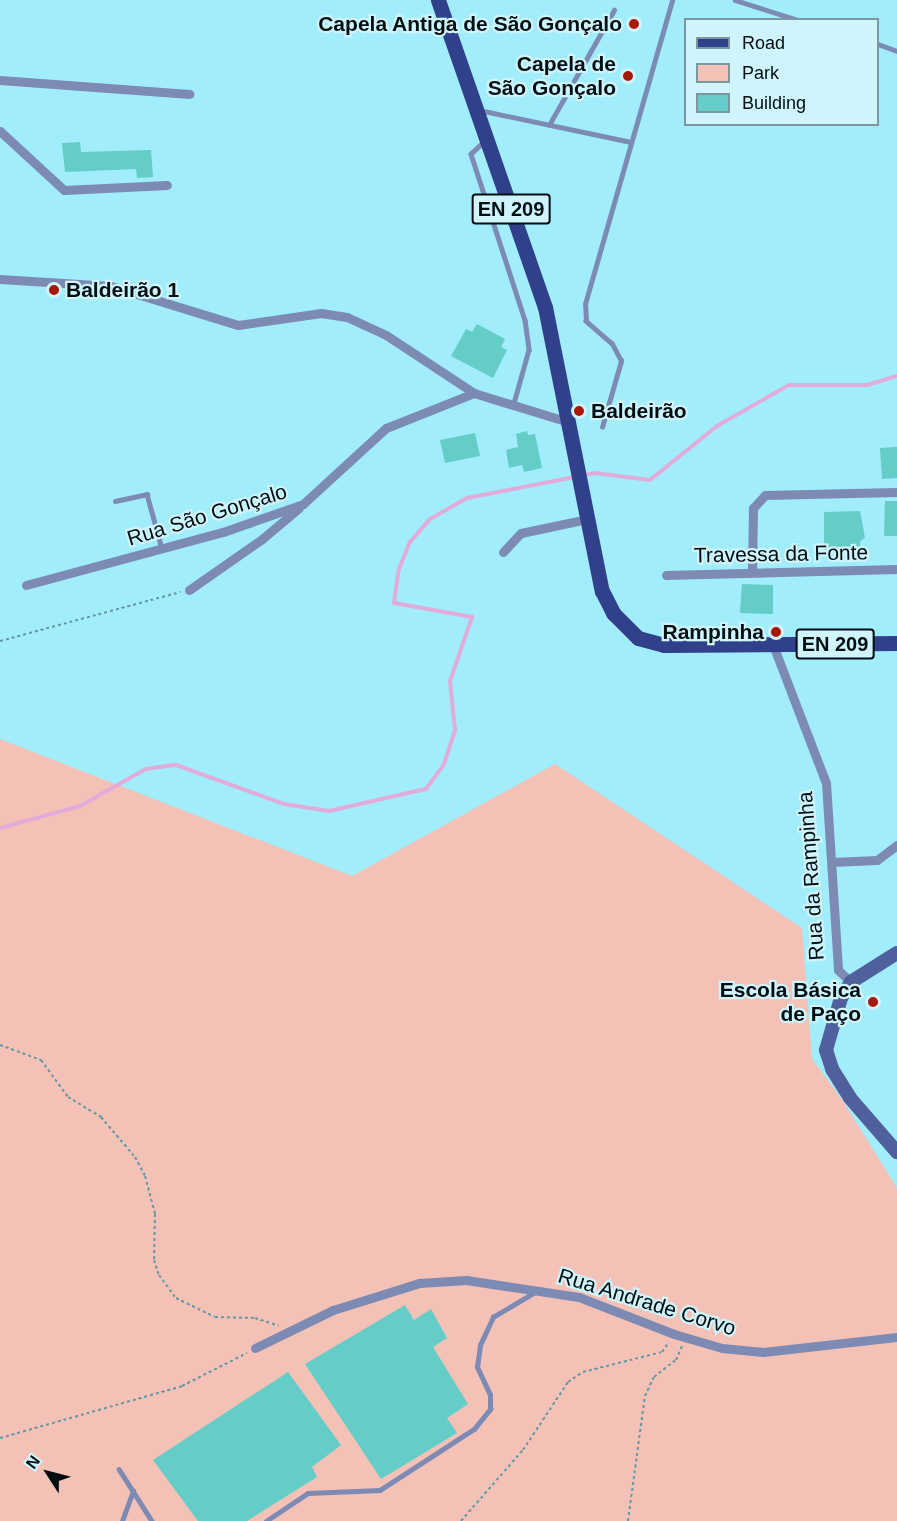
<!DOCTYPE html>
<meta charset="utf-8">
<style>
body{margin:0}
#map{position:relative;width:897px;height:1521px;overflow:hidden;background:#a1edfc;font-family:Helvetica,sans-serif}
div>[style]{position:absolute}
.green>*{inset:0;background:#f4c1b7}
.stream>*{height:4px;margin:-2px;padding:0 2px;transform-origin:2px;border-radius:2px;background:#e1acda}
.building>*{inset:0;background:#64cdc7}
.path>*{height:2px;margin-top:-1px;transform-origin:0;background:repeating-linear-gradient(90deg,#6499a4 0 3px,transparent 0 6px)}
.lane>*{height:4.5px;margin:-2.25px;padding:0 2.25px;transform-origin:2.25px;border-radius:2.25px;background:#7c8ab4}
.street>*{height:9px;margin:-4.5px;padding:0 4.5px;transform-origin:4.5px;border-radius:4.5px;background:#7c8ab4}
.secondary>*{height:14px;margin:-7px;padding:0 7px;transform-origin:7px;border-radius:7px;background:#4f609d}
.primary>*{height:15px;margin:-7.5px;padding:0 7.5px;transform-origin:7.5px;border-radius:7.5px;background:#31408b}
.dots>*{width:16px;height:16px;translate:-50% -50%;box-sizing:border-box;border:3px solid #cff4fb;border-radius:50%}
span{translate:-50% -50%;white-space:nowrap;text-align:center;line-height:1.15;-webkit-text-stroke:4.5px #cff4fb;paint-order:stroke}
.shield-label span{padding:2px 4px;background:#cff4fb;border:2px solid;border-radius:4px;-webkit-text-stroke-width:0}
.shield-label{font-size:20px;color:#000e12;font-weight:700}
.poi-label{font-size:21px;color:#000e12;font-weight:700}
.right{translate:-100% -50%;text-align:right}
.left{translate:0 -50%;text-align:left}
.street-label{font-size:21px;color:#000e12}
.legend{position:absolute;left:684px;top:18px;width:195px;height:108px;box-sizing:border-box;background:#cff4fb;border:2px solid #7c989e;margin:0;padding:8px 10px;list-style:none;font-size:18px;color:#000e12}
.legend li{display:flex;align-items:center;gap:12px;height:30px}
.legend b{width:30px;border:2px solid #7c989e}
.north{position:absolute;left:18px;top:1443px;width:60px;height:60px;-webkit-text-stroke:4px #cff4fb;paint-order:stroke;rotate:306deg;font-size:16px;font-weight:700;line-height:24px;text-align:center;color:#000e12}
.north::after{content:'';display:block;margin:auto;width:21px;height:27px;background:#000e12;clip-path:polygon(50% 0,100% 100%,50% 72%,0 100%)}
</style>
<div id="map">
<div class="green">
<i style="clip-path:polygon(0 739px,352px 876px,555px 764px,802px 928px,812px 1059px,843px 1101px,897px 1188px,897px 1521px,0 1521px)"></i>
</div>
<div class="stream">
<i style="left:583px;top:475px;width:12px;rotate:-9deg"></i>
<i style="left:595px;top:473px;width:55px;rotate:7.3deg"></i>
<i style="left:650px;top:480px;width:86px;rotate:-38.9deg"></i>
<i style="left:717px;top:426px;width:83px;rotate:-29.7deg"></i>
<i style="left:789px;top:385px;width:78px"></i>
<i style="left:867px;top:385px;width:31px;rotate:-17deg"></i>
<i style="left:0;top:828px;width:83px;rotate:-15.4deg"></i>
<i style="left:80px;top:806px;width:76px;rotate:-29.3deg"></i>
<i style="left:146px;top:769px;width:30px;rotate:-8deg"></i>
<i style="left:176px;top:765px;width:115px;rotate:19.9deg"></i>
<i style="left:284px;top:804px;width:46px;rotate:8.8deg"></i>
<i style="left:329px;top:811px;width:99px;rotate:-12.8deg"></i>
<i style="left:426px;top:789px;width:31px;rotate:-54deg"></i>
<i style="left:444px;top:764px;width:36px;rotate:-72deg"></i>
<i style="left:455px;top:730px;width:49px;rotate:-95.8deg"></i>
<i style="left:450px;top:681px;width:68px;rotate:-71deg"></i>
<i style="left:472px;top:617px;width:79px;rotate:-169.8deg"></i>
<i style="left:394px;top:603px;width:34px;rotate:-82deg"></i>
<i style="left:399px;top:569px;width:29px;rotate:-68deg"></i>
<i style="left:410px;top:542px;width:30px;rotate:-49deg"></i>
<i style="left:430px;top:519px;width:43px;rotate:-29.6deg"></i>
<i style="left:467px;top:498px;width:110px;rotate:-11deg"></i>
</div>
<div class="building">
<i style="clip-path:polygon(80px 142px,81px 152px,151px 150px,153px 177px,137px 178px,136px 169px,65px 172px,62px 143px)"></i>
<i style="clip-path:polygon(477px 324px,505px 339px,501px 347px,507px 350px,493px 378px,451px 356px,466px 329px,472px 332px)"></i>
<i style="clip-path:polygon(527px 431px,528px 435px,535px 434px,542px 468px,524px 472px,522px 465px,509px 468px,506px 450px,518px 447px,516px 434px)"></i>
<i style="clip-path:polygon(475px 433px,480px 456px,445px 463px,440px 440px)"></i>
<i style="clip-path:polygon(897px 447px,897px 478px,882px 479px,880px 448px)"></i>
<i style="clip-path:polygon(885px 501px,897px 501px,897px 536px,884px 536px)"></i>
<i style="clip-path:polygon(860px 511px,865px 538px,860px 541px,860px 550px,824px 550px,824px 512px)"></i>
<i style="clip-path:polygon(742px 584px,773px 585px,773px 614px,740px 613px)"></i>
<i style="clip-path:polygon(405px 1305px,414px 1320px,431px 1309px,447px 1338px,433px 1347px,468px 1404px,447px 1418px,457px 1433px,381px 1479px,305px 1364px)"></i>
<i style="clip-path:polygon(288px 1372px,341px 1445px,312px 1467px,317px 1477px,247px 1521px,198px 1521px,153px 1460px)"></i>
</div>
<div class="path">
<i style="left:0;top:641px;width:187px;rotate:-15.2deg"></i>
<i style="left:0;top:1045px;width:44px;rotate:20.1deg"></i>
<i style="left:41px;top:1060px;width:46px;rotate:53.9deg"></i>
<i style="left:68px;top:1097px;width:39px;rotate:31deg"></i>
<i style="left:101px;top:1117px;width:52px;rotate:49.6deg"></i>
<i style="left:135px;top:1157px;width:21px;rotate:62deg"></i>
<i style="left:145px;top:1176px;width:39px;rotate:75deg"></i>
<i style="left:155px;top:1214px;width:46px;rotate:91.2deg"></i>
<i style="left:154px;top:1260px;width:16px;rotate:72deg"></i>
<i style="left:159px;top:1275px;width:29px;rotate:54deg"></i>
<i style="left:176px;top:1298px;width:43px;rotate:26deg"></i>
<i style="left:215px;top:1317px;width:40px;rotate:1.4deg"></i>
<i style="left:255px;top:1318px;width:25px;rotate:18deg"></i>
<i style="left:0;top:1438px;width:189px;rotate:-15.9deg"></i>
<i style="left:182px;top:1386px;width:73px;rotate:-26.9deg"></i>
<i style="left:461px;top:1521px;width:94px;rotate:-48.9deg"></i>
<i style="left:523px;top:1450px;width:82px;rotate:-56.5deg"></i>
<i style="left:568px;top:1382px;width:18px;rotate:-34deg"></i>
<i style="left:583px;top:1372px;width:81px;rotate:-14.2deg"></i>
<i style="left:662px;top:1352px;width:12px;rotate:-55deg"></i>
<i style="left:628px;top:1521px;width:126px;rotate:-82.3deg"></i>
<i style="left:645px;top:1396px;width:21px;rotate:-65deg"></i>
<i style="left:654px;top:1377px;width:28px;rotate:-38deg"></i>
<i style="left:676px;top:1360px;width:15px;rotate:-67deg"></i>
</div>
<div class="lane">
<i style="left:735px;top:0;width:66px;rotate:17.6deg"></i>
<i style="left:878px;top:44px;width:20px;rotate:20deg"></i>
<i style="left:479px;top:110px;width:155px;rotate:11.9deg"></i>
<i style="left:549px;top:125px;width:132px;rotate:-60.5deg"></i>
<i style="left:485px;top:141px;width:19px;rotate:137deg"></i>
<i style="left:471px;top:154px;width:175px;rotate:72deg"></i>
<i style="left:525px;top:320px;width:30px;rotate:82deg"></i>
<i style="left:529px;top:350px;width:59px;rotate:105.7deg"></i>
<i style="left:602px;top:427px;width:69px;rotate:-73.9deg"></i>
<i style="left:621px;top:361px;width:19px;rotate:-118deg"></i>
<i style="left:612px;top:344px;width:35px;rotate:-139deg"></i>
<i style="left:586px;top:321px;width:17px;rotate:-93deg"></i>
<i style="left:585px;top:304px;width:316px;rotate:-74deg"></i>
<i style="left:115px;top:501px;width:33px;rotate:-12deg"></i>
<i style="left:147px;top:494px;width:57px;rotate:74.7deg"></i>
<i style="left:119px;top:1469px;width:62px;rotate:57.6deg"></i>
<i style="left:122px;top:1521px;width:32px;rotate:-70deg"></i>
<i style="left:266px;top:1521px;width:50px;rotate:-33.7deg"></i>
<i style="left:308px;top:1493px;width:72px;rotate:-2.4deg"></i>
<i style="left:380px;top:1490px;width:112px;rotate:-33deg"></i>
<i style="left:474px;top:1429px;width:26px;rotate:-51deg"></i>
<i style="left:490px;top:1409px;width:14px;rotate:-90deg"></i>
<i style="left:490px;top:1395px;width:31px;rotate:-115deg"></i>
<i style="left:477px;top:1367px;width:22px;rotate:-82deg"></i>
<i style="left:480px;top:1345px;width:31px;rotate:-65deg"></i>
<i style="left:493px;top:1317px;width:49px;rotate:-30.8deg"></i>
</div>
<div class="street">
<i style="left:0;top:80px;width:190px;rotate:4.2deg"></i>
<i style="left:0;top:131px;width:87px;rotate:42.7deg"></i>
<i style="left:64px;top:190px;width:103px;rotate:-2.8deg"></i>
<i style="left:0;top:279px;width:111px;rotate:3.6deg"></i>
<i style="left:111px;top:286px;width:133px;rotate:17.1deg"></i>
<i style="left:238px;top:325px;width:84px;rotate:-8.2deg"></i>
<i style="left:321px;top:313px;width:26px;rotate:9deg"></i>
<i style="left:347px;top:317px;width:43px;rotate:24.8deg"></i>
<i style="left:386px;top:335px;width:105px;rotate:33.4deg"></i>
<i style="left:474px;top:393px;width:98px;rotate:17.1deg"></i>
<i style="left:503px;top:552px;width:26px;rotate:-47deg"></i>
<i style="left:521px;top:533px;width:67px;rotate:-12deg"></i>
<i style="left:752px;top:571px;width:63px;rotate:-89.1deg"></i>
<i style="left:753px;top:508px;width:18px;rotate:-47deg"></i>
<i style="left:765px;top:495px;width:132px;rotate:-1.3deg"></i>
<i style="left:666px;top:575px;width:231px;rotate:-1.5deg"></i>
<i style="left:26px;top:585px;width:204px;rotate:-15.1deg"></i>
<i style="left:223px;top:532px;width:85px;rotate:-19.3deg"></i>
<i style="left:303px;top:504px;width:113px;rotate:-42.5deg"></i>
<i style="left:386px;top:428px;width:95px;rotate:-21.7deg"></i>
<i style="left:189px;top:590px;width:89px;rotate:-34.9deg"></i>
<i style="left:262px;top:539px;width:48px;rotate:-40deg"></i>
<i style="left:773px;top:645px;width:148px;rotate:69deg"></i>
<i style="left:826px;top:783px;width:187px;rotate:86.3deg"></i>
<i style="left:838px;top:970px;width:18px;rotate:43deg"></i>
<i style="left:832px;top:862px;width:45px;rotate:-2.5deg"></i>
<i style="left:877px;top:860px;width:25px;rotate:-37deg"></i>
<i style="left:255px;top:1348px;width:87px;rotate:-26deg"></i>
<i style="left:333px;top:1310px;width:90px;rotate:-17.4deg"></i>
<i style="left:419px;top:1283px;width:47px;rotate:-3.7deg"></i>
<i style="left:466px;top:1280px;width:114px;rotate:8.6deg"></i>
<i style="left:579px;top:1297px;width:102px;rotate:21.3deg"></i>
<i style="left:674px;top:1334px;width:50px;rotate:16.3deg"></i>
<i style="left:722px;top:1348px;width:41px;rotate:5.6deg"></i>
<i style="left:763px;top:1352px;width:135px;rotate:-6.4deg"></i>
</div>
<div class="secondary">
<i style="left:897px;top:953px;width:54px;rotate:147.8deg"></i>
<i style="left:851px;top:982px;width:19px;rotate:122deg"></i>
<i style="left:841px;top:998px;width:54px;rotate:106.1deg"></i>
<i style="left:826px;top:1050px;width:20px;rotate:72deg"></i>
<i style="left:832px;top:1069px;width:34px;rotate:58deg"></i>
<i style="left:850px;top:1098px;width:72px;rotate:49deg"></i>
</div>
<div class="primary">
<i style="left:438px;top:0;width:325px;rotate:70.8deg"></i>
<i style="left:545px;top:307px;width:290px;rotate:78.7deg"></i>
<i style="left:602px;top:591px;width:25px;rotate:63deg"></i>
<i style="left:613px;top:613px;width:35px;rotate:45deg"></i>
<i style="left:638px;top:638px;width:27px;rotate:15deg"></i>
<i style="left:664px;top:645px;width:233px;rotate:-0.5deg"></i>
</div>
<div class="dots">
<i style="left:634px;top:24px;background:#a81804"></i>
<i style="left:628px;top:76px;background:#a81804"></i>
<i style="left:54px;top:290px;background:#a81804"></i>
<i style="left:579px;top:411px;background:#a81804"></i>
<i style="left:776px;top:632px;background:#a81804"></i>
<i style="left:873px;top:1002px;background:#a81804"></i>
</div>
<div class="shield-label">
<span style="left:511px;top:209px">EN 209</span>
<span style="left:835px;top:644px">EN 209</span>
</div>
<div class="poi-label">
<span class="right" style="left:622px;top:24px">Capela Antiga de São Gonçalo</span>
<span class="right" style="left:616px;top:76px">Capela de<br>São Gonçalo</span>
<span class="left" style="left:66px;top:290px">Baldeirão 1</span>
<span class="left" style="left:591px;top:411px">Baldeirão</span>
<span class="right" style="left:764px;top:632px">Rampinha</span>
<span class="right" style="left:861px;top:1002px">Escola Básica<br>de Paço</span>
</div>
<div class="street-label">
<span style="left:207px;top:515px;rotate:-17deg">Rua São Gonçalo</span>
<span style="left:781px;top:554px;rotate:-1deg">Travessa da Fonte</span>
<span style="left:811px;top:876px;rotate:-94deg">Rua da Rampinha</span>
<span style="left:647px;top:1302px;rotate:17deg">Rua Andrade Corvo</span>
</div>
<ul class="legend">
<li><b style="height:8px;background:#31408b"></b>Road</li>
<li><b style="height:16px;background:#f4c1b7"></b>Park</li>
<li><b style="height:16px;background:#64cdc7"></b>Building</li>
</ul>
<div class="north">N</div>
</div>
